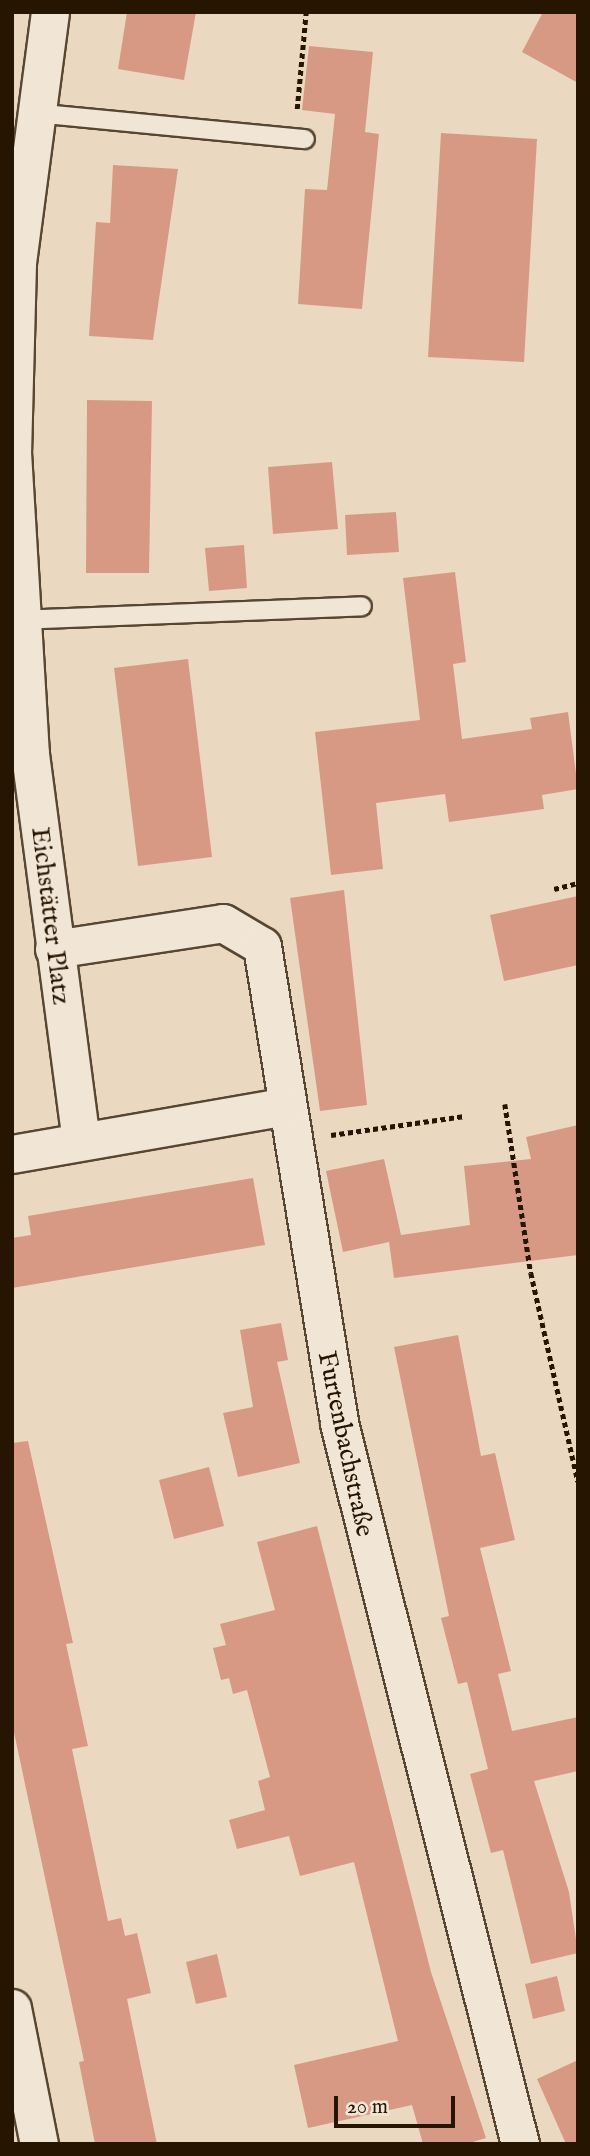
<!DOCTYPE html>
<meta charset="utf-8">
<style>
body{margin:0}
#map{position:relative;width:590px;height:2156px;overflow:hidden;background:#ead9c0;font-family:"IM FELL English",serif}
div>[style]{position:absolute}
.building>*{inset:0;background:#d89984}
.path>*{height:4.5px;margin-top:-2.25px;transform-origin:0;background:repeating-linear-gradient(90deg,#261501 0 5px,transparent 0 8.5px)}
.roads{filter:drop-shadow(2px 0 #574631) drop-shadow(-2px 0 #574631) drop-shadow(0 2px #574631) drop-shadow(0 -2px #574631)}
.lane>*{height:18px;margin:-9px;padding:0 9px;transform-origin:9px;border-radius:9px;background:#f1e6d6}
.street>*{height:37px;margin:-18.5px;padding:0 18.5px;transform-origin:18.5px;border-radius:18.5px;background:#f1e6d6}
span{translate:-50% -50%;white-space:nowrap;text-align:center;line-height:1.15;-webkit-text-stroke:5px #f1e6d6;paint-order:stroke}
.street-label{font-size:26px;color:#261501}
.frame{position:absolute;inset:0;border:14px solid #261501;pointer-events:none}
.scale{position:absolute;left:334px;top:2096px;width:121px;height:32px;box-sizing:border-box;border:4px solid #261501;border-top:0;padding-left:9px;font-size:21px;line-height:24px;white-space:nowrap;color:#261501;-webkit-text-stroke:5px #f1e6d6;paint-order:stroke}
</style>
<div id="map">
<div class="building">
<i style="clip-path:polygon(127px 12px,196px 12px,184px 80px,118px 69px)"></i>
<i style="clip-path:polygon(543px 12px,578px 12px,578px 83px,522px 52px)"></i>
<i style="clip-path:polygon(309px 46px,373px 52px,365px 132px,379px 134px,362px 309px,298px 304px,305px 189px,327px 190px,335px 114px,302px 110px)"></i>
<i style="clip-path:polygon(441px 133px,537px 139px,524px 362px,428px 357px)"></i>
<i style="clip-path:polygon(113px 165px,178px 169px,153px 340px,89px 336px,96px 222px,110px 223px)"></i>
<i style="clip-path:polygon(87px 400px,152px 401px,149px 573px,86px 573px)"></i>
<i style="clip-path:polygon(332px 462px,338px 529px,273px 534px,268px 467px)"></i>
<i style="clip-path:polygon(396px 512px,399px 552px,347px 555px,345px 515px)"></i>
<i style="clip-path:polygon(244px 545px,247px 588px,209px 591px,205px 548px)"></i>
<i style="clip-path:polygon(455px 572px,466px 662px,453px 664px,462px 739px,532px 729px,530px 718px,568px 712px,578px 789px,542px 795px,544px 809px,449px 822px,445px 794px,376px 803px,383px 869px,331px 875px,315px 732px,420px 720px,403px 578px)"></i>
<i style="clip-path:polygon(188px 659px,212px 857px,138px 866px,114px 668px)"></i>
<i style="clip-path:polygon(344px 890px,367px 1105px,320px 1111px,290px 898px)"></i>
<i style="clip-path:polygon(578px 896px,578px 965px,504px 981px,490px 915px)"></i>
<i style="clip-path:polygon(578px 1125px,578px 1255px,394px 1278px,389px 1242px,343px 1252px,326px 1171px,384px 1159px,401px 1235px,470px 1225px,464px 1166px,531px 1159px,526px 1137px)"></i>
<i style="clip-path:polygon(253px 1178px,265px 1245px,12px 1288px,12px 1238px,31px 1235px,28px 1216px)"></i>
<i style="clip-path:polygon(281px 1323px,288px 1360px,277px 1362px,300px 1463px,238px 1477px,223px 1413px,253px 1407px,240px 1330px)"></i>
<i style="clip-path:polygon(458px 1335px,481px 1456px,495px 1453px,515px 1540px,480px 1548px,511px 1671px,498px 1674px,512px 1731px,578px 1717px,578px 1771px,534px 1781px,569px 1892px,578px 1953px,531px 1964px,503px 1850px,491px 1853px,470px 1774px,488px 1769px,467px 1682px,458px 1684px,441px 1618px,449px 1616px,394px 1347px)"></i>
<i style="clip-path:polygon(28px 1441px,73px 1643px,66px 1644px,88px 1746px,72px 1749px,108px 1921px,121px 1918px,125px 1936px,137px 1933px,151px 1993px,127px 1999px,157px 2144px,95px 2144px,79px 2062px,84px 2061px,12px 1723px,12px 1443px)"></i>
<i style="clip-path:polygon(209px 1467px,224px 1526px,174px 1539px,159px 1480px)"></i>
<i style="clip-path:polygon(317px 1526px,431px 1972px,486px 2138px,466px 2144px,423px 2144px,412px 2105px,308px 2128px,294px 2065px,398px 2041px,354px 1862px,300px 1876px,289px 1836px,237px 1849px,229px 1820px,265px 1810px,258px 1781px,270px 1777px,247px 1690px,233px 1694px,229px 1678px,221px 1680px,213px 1648px,226px 1645px,220px 1624px,275px 1610px,257px 1542px)"></i>
<i style="clip-path:polygon(217px 1954px,227px 1997px,196px 2004px,186px 1962px)"></i>
<i style="clip-path:polygon(557px 1976px,565px 2011px,533px 2019px,525px 1984px)"></i>
<i style="clip-path:polygon(578px 2060px,578px 2144px,566px 2144px,537px 2079px)"></i>
</div>
<div class="path">
<i style="left:297px;top:109px;width:97px;rotate:-84.7deg"></i>
<i style="left:554px;top:889px;width:25px;rotate:-14deg"></i>
<i style="left:505px;top:1104px;width:171px;rotate:81.3deg"></i>
<i style="left:531px;top:1273px;width:214px;rotate:77.3deg"></i>
<i style="left:331px;top:1135px;width:135px;rotate:-8.1deg"></i>
</div>
<div class="roads">
<div class="lane">
<i style="left:34px;top:113px;width:272px;rotate:5.5deg"></i>
<i style="left:20px;top:620px;width:342px;rotate:-2.3deg"></i>
</div>
<div class="street">
<i style="left:50px;top:12px;width:253px;rotate:97.5deg"></i>
<i style="left:17px;top:263px;width:189px;rotate:91.5deg"></i>
<i style="left:12px;top:452px;width:303px;rotate:86.6deg"></i>
<i style="left:30px;top:754px;width:390px;rotate:82.5deg"></i>
<i style="left:54px;top:949px;width:171px;rotate:-8.7deg"></i>
<i style="left:223px;top:923px;width:45px;rotate:30.5deg"></i>
<i style="left:262px;top:946px;width:483px;rotate:80.8deg"></i>
<i style="left:339px;top:1423px;width:743px;rotate:75.91deg"></i>
<i style="left:12px;top:1154px;width:279px;rotate:-9.9deg"></i>
<i style="left:12px;top:2008px;width:139px;rotate:78.8deg"></i>
</div>
</div>
<div class="street-label">
<span style="left:50px;top:916px;rotate:83deg">Eichstätter Platz</span>
<span style="left:345px;top:1444px;rotate:78deg">Furtenbachstraße</span>
</div>
<div class="frame"></div>
<div class="scale">20 m</div>
</div>
